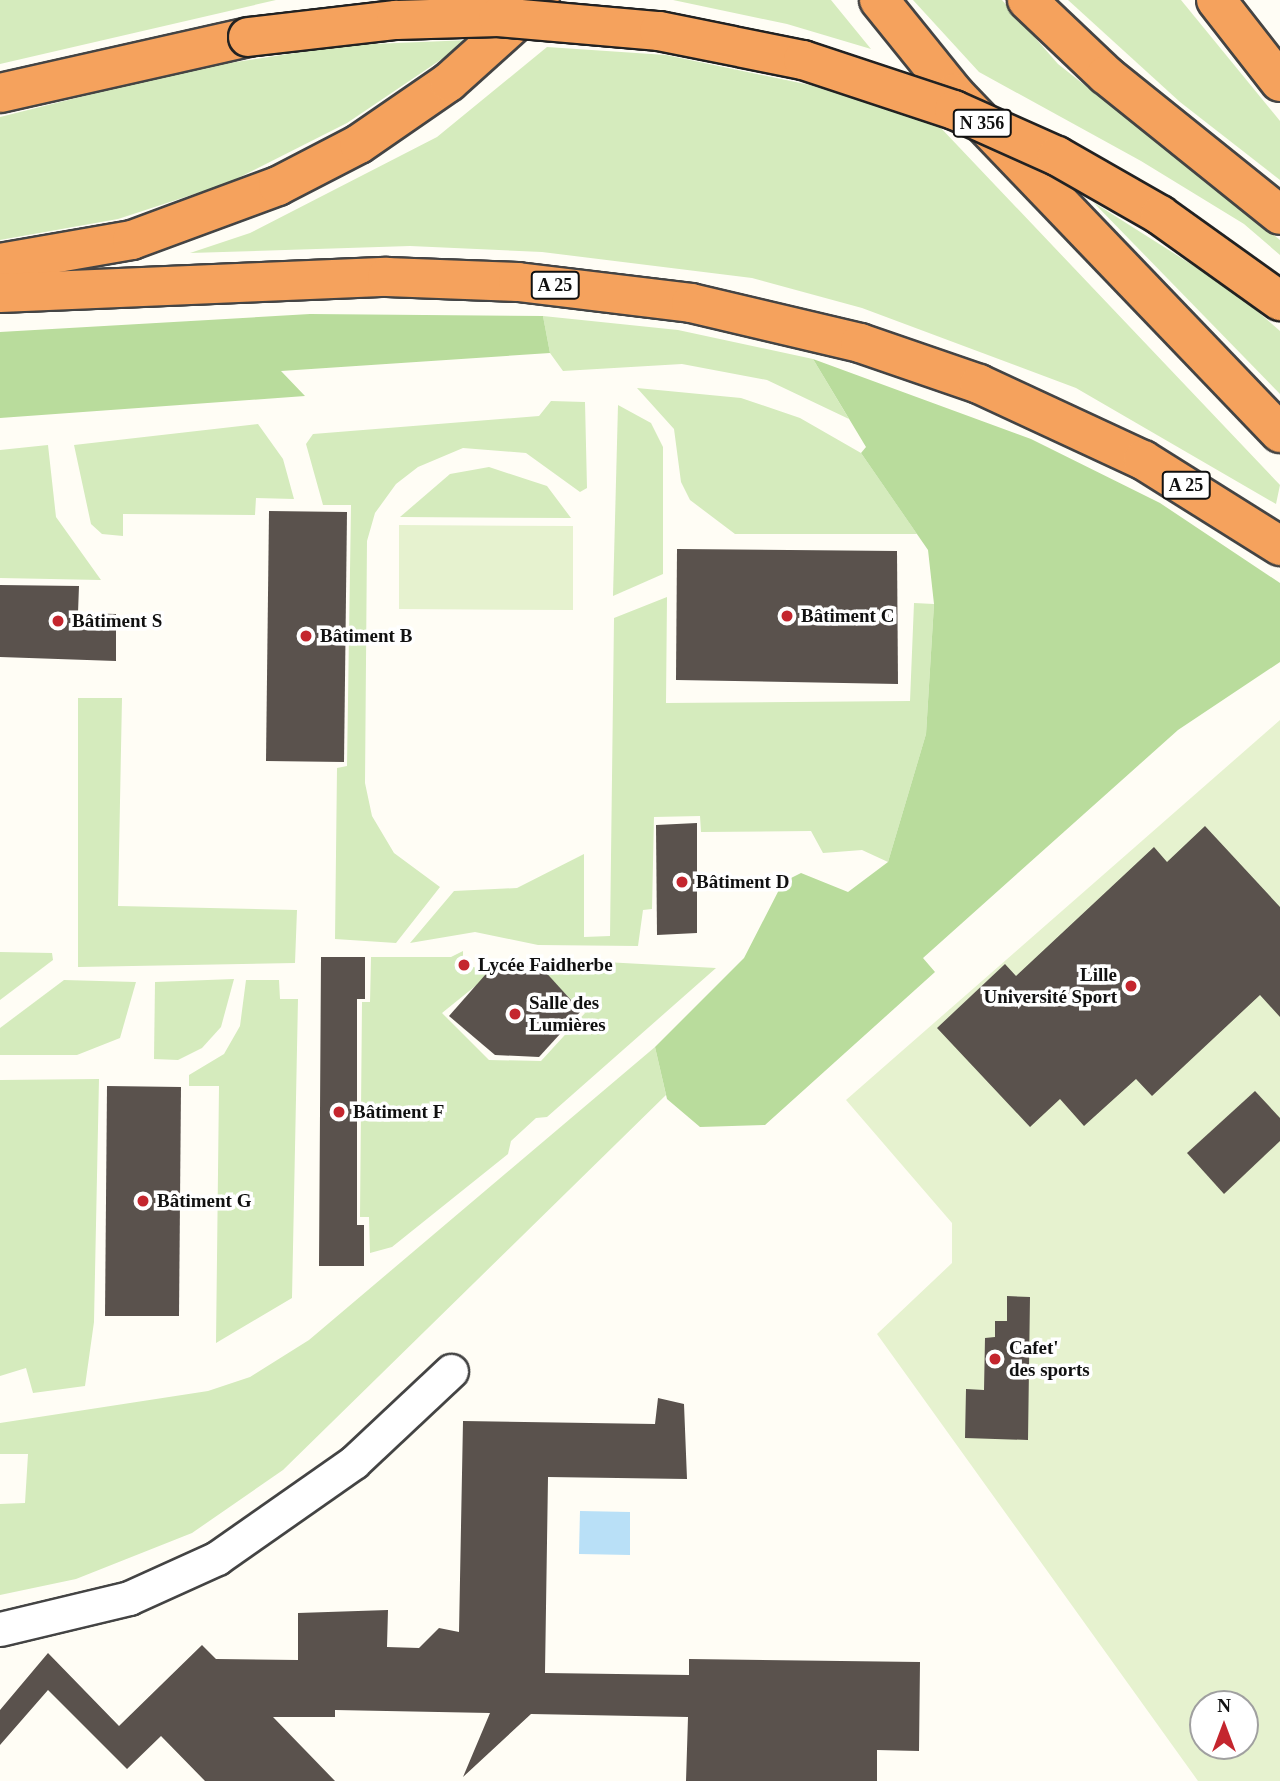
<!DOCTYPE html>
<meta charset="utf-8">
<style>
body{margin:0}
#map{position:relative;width:1280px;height:1781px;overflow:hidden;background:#fffdf5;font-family:"Times New Roman",serif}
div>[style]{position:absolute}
.green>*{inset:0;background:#d5ebbd}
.forest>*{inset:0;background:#b9dc9c}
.pitch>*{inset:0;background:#e6f2cf}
.water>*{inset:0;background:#b9e0f7}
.building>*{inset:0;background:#5a524d}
.roads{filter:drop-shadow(2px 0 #444) drop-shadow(-2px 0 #444) drop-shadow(0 2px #444) drop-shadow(0 -2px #444)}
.street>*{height:33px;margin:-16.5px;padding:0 16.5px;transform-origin:16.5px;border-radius:16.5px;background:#fff}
.highway>*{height:38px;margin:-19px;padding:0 19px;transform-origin:19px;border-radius:19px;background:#f5a25d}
.bridges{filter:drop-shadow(2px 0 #222) drop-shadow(-2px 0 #222) drop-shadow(0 2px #222) drop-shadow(0 -2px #222)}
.highway-bridge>*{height:38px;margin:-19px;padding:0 19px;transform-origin:19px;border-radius:19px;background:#f5a25d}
.dots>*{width:19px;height:19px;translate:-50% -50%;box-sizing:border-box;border:4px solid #fff;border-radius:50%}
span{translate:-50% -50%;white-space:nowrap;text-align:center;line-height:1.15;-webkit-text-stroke:7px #fff;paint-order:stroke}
.shield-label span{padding:2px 5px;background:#fff;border:2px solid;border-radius:5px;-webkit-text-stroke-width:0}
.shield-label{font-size:18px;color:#111;font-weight:700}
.poi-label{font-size:19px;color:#111;font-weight:700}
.left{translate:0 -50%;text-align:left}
.right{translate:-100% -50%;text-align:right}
.north{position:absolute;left:1189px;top:1690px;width:70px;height:70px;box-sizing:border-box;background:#fff;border:2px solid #a0a0a0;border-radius:50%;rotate:0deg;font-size:19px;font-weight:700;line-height:28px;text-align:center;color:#111}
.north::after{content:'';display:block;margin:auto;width:24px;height:32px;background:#c4262e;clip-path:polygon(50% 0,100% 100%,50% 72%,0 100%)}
</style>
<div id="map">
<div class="green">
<i style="clip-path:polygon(0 0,276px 0,0 64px)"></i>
<i style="clip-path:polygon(673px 0,831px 0,871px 49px,787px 24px)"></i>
<i style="clip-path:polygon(913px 0,1002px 0,1058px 64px,1280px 240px,1280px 255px,1244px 224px,1141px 161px,979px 72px)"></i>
<i style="clip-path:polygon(1068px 0,1181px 0,1280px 121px,1280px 180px,1180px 102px)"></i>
<i style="clip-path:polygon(470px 40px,347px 123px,228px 183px,118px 219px,0 240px,0 117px,196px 68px,348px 45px)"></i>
<i style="clip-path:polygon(547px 47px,666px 55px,810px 85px,939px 126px,1280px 485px,1276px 504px,1076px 388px,862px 308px,752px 278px,542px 252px,410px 246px,190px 253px,250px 233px,437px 137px)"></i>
<i style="clip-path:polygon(1093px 202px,1235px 292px,1280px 331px,1280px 394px)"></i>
<i style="clip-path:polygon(543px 316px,678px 330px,813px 359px,849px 419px,767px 380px,682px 364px,563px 371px,550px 353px)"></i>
<i style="clip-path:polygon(637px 388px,741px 398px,800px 418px,861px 453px,917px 534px,735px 534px,690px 500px,681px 482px,674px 429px)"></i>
<i style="clip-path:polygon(551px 401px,585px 402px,587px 488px,580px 492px,526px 453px,463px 448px,418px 467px,396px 484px,375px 513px,367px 541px,365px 783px,372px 816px,394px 853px,440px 887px,396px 943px,335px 939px,337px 768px,347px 766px,351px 505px,323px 505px,306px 444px,313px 434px,539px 416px)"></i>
<i style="clip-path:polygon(618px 405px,651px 423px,663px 447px,663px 574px,613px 596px)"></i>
<i style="clip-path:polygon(258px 424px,283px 459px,294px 499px,256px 498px,255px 515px,123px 514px,123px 536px,102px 534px,91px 524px,74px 445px)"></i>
<i style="clip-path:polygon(48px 445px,56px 517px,101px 580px,0 578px,0 450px)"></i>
<i style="clip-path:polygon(489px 467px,547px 486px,571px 518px,400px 517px,450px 474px)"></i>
<i style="clip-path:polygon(667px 597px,666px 703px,910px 701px,914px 603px,934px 604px,926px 734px,888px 862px,862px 850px,823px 853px,811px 831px,701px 832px,700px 816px,654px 817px,652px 909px,643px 910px,638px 946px,538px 945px,475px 932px,410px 943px,454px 891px,517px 888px,584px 854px,584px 937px,610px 936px,614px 618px)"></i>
<i style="clip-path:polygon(78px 698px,122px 698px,118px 906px,297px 910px,295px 963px,78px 967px)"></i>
<i style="clip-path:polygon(463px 951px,463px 966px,489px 969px,489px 975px,442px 1013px,489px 1060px,541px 1061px,585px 1013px,547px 976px,549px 959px,716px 968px,547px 1117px,536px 1118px,511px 1141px,508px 1154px,392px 1247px,370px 1253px,369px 1217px,360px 1217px,362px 1002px,370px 1002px,371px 957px,451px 957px)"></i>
<i style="clip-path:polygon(0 952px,52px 953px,53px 960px,0 1000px)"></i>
<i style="clip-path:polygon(234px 979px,221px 1027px,202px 1048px,178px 1060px,154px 1059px,155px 982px)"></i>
<i style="clip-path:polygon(64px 980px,136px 982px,120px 1038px,77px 1055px,0 1055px,0 1028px)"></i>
<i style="clip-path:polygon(246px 980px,279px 980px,280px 999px,298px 999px,292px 1298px,216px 1343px,219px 1086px,189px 1086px,189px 1075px,224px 1054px,240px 1026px)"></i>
<i style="clip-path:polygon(655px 1047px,666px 1095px,283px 1470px,192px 1533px,76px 1579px,0 1595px,0 1504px,25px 1503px,28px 1454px,0 1454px,0 1423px,208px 1391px,250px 1377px,309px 1340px)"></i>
<i style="clip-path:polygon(99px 1079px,94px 1322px,85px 1386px,33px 1393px,26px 1368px,0 1376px,0 1080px)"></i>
</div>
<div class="forest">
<i style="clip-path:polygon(310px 314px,543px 316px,550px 353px,281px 371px,305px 396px,0 418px,0 332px)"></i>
<i style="clip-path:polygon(813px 359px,1031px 439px,1160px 503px,1280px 583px,1280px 662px,1178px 730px,923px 958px,935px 972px,765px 1125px,700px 1127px,667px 1099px,655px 1047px,744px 958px,783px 882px,801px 873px,848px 892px,888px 862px,926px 734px,934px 604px,928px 550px,861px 453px,866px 447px)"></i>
</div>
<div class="pitch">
<i style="clip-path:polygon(399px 525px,573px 526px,573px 610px,399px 609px)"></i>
<i style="clip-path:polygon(evenodd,1280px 720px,1280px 1781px,1198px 1781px,877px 1334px,952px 1263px,952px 1223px,846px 1100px,1280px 720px,1203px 1704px,1245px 1704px,1245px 1746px,1203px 1746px,1203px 1704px)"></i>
</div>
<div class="water">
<i style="clip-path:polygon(580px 1511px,630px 1512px,630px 1555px,579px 1554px)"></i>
</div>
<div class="building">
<i style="clip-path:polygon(269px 511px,347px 512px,344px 762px,266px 761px)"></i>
<i style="clip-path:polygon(677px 549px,897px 551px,898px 684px,676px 680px)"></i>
<i style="clip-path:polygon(0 585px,79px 586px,78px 613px,116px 614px,116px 661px,0 657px)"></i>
<i style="clip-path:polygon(697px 823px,697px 933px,657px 935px,656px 825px)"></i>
<i style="clip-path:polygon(1205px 826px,1280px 907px,1280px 1017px,1260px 995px,1152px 1096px,1136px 1079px,1084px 1126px,1060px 1099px,1030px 1127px,937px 1028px,1005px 964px,1016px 976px,1154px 847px,1167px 862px)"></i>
<i style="clip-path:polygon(321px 957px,365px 957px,365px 999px,357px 999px,357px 1225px,364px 1225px,364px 1266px,319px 1266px)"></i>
<i style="clip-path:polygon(493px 966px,541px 967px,581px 1011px,539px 1057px,495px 1055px,449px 1016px)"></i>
<i style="clip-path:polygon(107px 1086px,181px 1087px,179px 1316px,105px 1316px)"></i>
<i style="clip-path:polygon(1255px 1091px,1280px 1118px,1280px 1141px,1224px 1194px,1187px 1153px)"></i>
<i style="clip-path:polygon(1007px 1296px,1030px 1297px,1028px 1440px,965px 1438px,966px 1389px,984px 1390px,985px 1338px,995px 1337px,995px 1321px,1007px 1321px)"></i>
<i style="clip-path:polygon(658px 1398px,684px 1404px,687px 1479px,548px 1477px,545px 1673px,689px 1675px,689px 1659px,920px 1662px,919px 1751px,877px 1750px,877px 1781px,686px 1781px,688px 1717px,531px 1714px,463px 1777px,490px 1713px,335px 1710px,335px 1717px,273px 1717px,335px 1781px,205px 1781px,161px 1736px,127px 1769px,48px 1690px,0 1745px,0 1710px,48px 1653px,119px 1726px,202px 1645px,216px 1659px,298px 1660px,298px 1613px,388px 1610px,387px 1647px,419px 1648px,439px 1628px,459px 1632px,463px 1421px,655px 1424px)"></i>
</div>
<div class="roads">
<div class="street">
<i style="left:0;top:1629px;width:133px;rotate:-13.5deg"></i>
<i style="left:129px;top:1598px;width:97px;rotate:-24.4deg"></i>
<i style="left:217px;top:1558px;width:167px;rotate:-35deg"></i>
<i style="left:354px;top:1462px;width:133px;rotate:-43.2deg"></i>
</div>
<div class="highway">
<i style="left:879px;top:0;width:119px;rotate:51.1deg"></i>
<i style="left:954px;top:93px;width:471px;rotate:46.2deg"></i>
<i style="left:1027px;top:0;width:109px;rotate:43.5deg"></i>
<i style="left:1106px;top:75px;width:223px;rotate:38.8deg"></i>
<i style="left:1216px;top:0;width:104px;rotate:52deg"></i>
<i style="left:0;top:93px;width:254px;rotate:-12.7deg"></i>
<i style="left:0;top:263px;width:134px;rotate:-9.9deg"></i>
<i style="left:132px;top:240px;width:156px;rotate:-20.3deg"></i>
<i style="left:278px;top:186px;width:91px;rotate:-27.4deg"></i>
<i style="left:359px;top:144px;width:109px;rotate:-34.6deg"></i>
<i style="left:449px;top:82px;width:122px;rotate:-42deg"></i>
<i style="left:0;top:293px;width:387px;rotate:-2.4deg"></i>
<i style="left:387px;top:277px;width:131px;rotate:2.2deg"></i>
<i style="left:518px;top:282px;width:174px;rotate:6.9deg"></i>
<i style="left:691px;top:303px;width:174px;rotate:13.3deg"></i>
<i style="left:860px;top:343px;width:126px;rotate:19deg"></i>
<i style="left:979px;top:384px;width:181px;rotate:24.9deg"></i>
<i style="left:1143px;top:460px;width:162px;rotate:32.1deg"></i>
</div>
</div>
<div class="bridges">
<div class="highway-bridge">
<i style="left:248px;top:37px;width:149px;rotate:-6.6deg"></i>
<i style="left:396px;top:20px;width:102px;rotate:-1.7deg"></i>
<i style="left:498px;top:17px;width:162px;rotate:5deg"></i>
<i style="left:659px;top:31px;width:147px;rotate:11.4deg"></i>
<i style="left:803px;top:60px;width:159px;rotate:18.3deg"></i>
<i style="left:954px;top:110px;width:113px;rotate:24.1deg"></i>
<i style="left:1057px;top:156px;width:119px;rotate:29.8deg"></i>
<i style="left:1160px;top:215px;width:148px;rotate:35.6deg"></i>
</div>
</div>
<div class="dots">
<i style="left:787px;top:616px;background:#c4262e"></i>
<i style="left:58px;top:621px;background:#c4262e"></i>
<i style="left:306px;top:636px;background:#c4262e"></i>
<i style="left:682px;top:882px;background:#c4262e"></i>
<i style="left:464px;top:965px;background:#c4262e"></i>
<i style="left:1131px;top:986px;background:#c4262e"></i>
<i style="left:515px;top:1014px;background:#c4262e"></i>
<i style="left:339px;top:1112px;background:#c4262e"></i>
<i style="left:143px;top:1201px;background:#c4262e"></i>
<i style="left:995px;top:1359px;background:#c4262e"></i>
</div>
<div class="shield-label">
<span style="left:982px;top:123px">N 356</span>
<span style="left:555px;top:285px">A 25</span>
<span style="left:1186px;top:485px">A 25</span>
</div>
<div class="poi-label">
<span class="left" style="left:801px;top:616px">Bâtiment C</span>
<span class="left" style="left:72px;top:621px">Bâtiment S</span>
<span class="left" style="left:320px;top:636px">Bâtiment B</span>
<span class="left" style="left:696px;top:882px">Bâtiment D</span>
<span class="left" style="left:478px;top:965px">Lycée Faidherbe</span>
<span class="right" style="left:1117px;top:986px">Lille<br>Université Sport</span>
<span class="left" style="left:529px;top:1014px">Salle des<br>Lumières</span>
<span class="left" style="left:353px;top:1112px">Bâtiment F</span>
<span class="left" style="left:157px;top:1201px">Bâtiment G</span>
<span class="left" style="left:1009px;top:1359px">Cafet'<br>des sports</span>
</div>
<div class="north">N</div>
</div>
